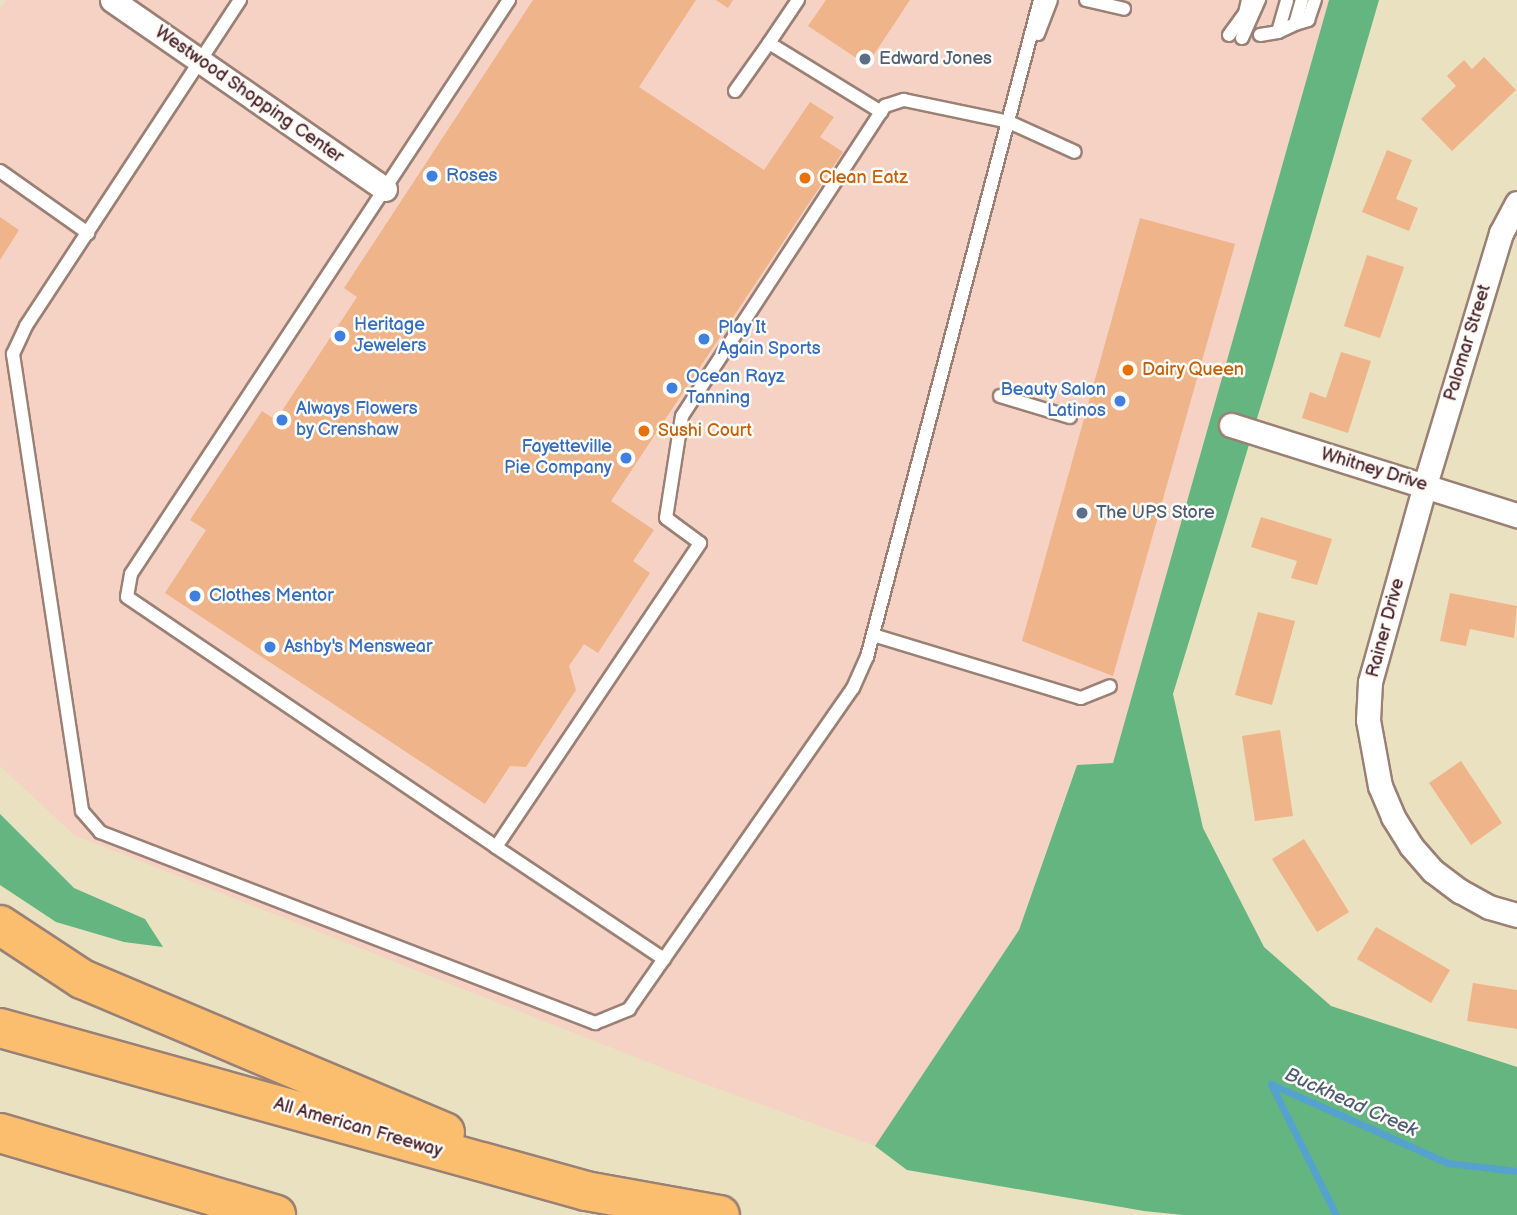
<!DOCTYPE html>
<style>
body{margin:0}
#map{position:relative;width:1517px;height:1215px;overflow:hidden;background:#e9e1bf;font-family:"Balsamiq Sans",sans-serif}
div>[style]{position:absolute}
.built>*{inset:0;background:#f6d2c4}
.forest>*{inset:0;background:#64b580}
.stream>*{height:7px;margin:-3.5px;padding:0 3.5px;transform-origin:3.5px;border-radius:3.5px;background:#55a2ce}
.building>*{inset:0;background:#efb48a}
.roads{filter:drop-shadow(2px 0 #9a8075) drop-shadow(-2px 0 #9a8075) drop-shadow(0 2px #9a8075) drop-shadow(0 -2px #9a8075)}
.lane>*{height:12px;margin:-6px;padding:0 6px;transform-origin:6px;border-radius:6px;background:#fff}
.street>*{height:23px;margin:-11.5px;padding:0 11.5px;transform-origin:11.5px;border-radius:11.5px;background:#fff}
.highway>*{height:38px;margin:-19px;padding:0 19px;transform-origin:19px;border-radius:19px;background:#fbbd6e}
.dots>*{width:19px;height:19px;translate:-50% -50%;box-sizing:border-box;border:4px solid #fdfcf7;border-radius:50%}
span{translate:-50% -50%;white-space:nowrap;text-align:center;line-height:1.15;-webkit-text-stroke:5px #fdfcf7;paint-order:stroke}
.service-label{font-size:18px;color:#4e5e75}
.left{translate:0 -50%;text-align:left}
.street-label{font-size:18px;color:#4a1f2b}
.shop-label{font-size:18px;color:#366cbe}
.right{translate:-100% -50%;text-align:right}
.food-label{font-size:18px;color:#c56008}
.water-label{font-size:19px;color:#4f5a74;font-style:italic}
</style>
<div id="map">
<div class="built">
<i style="clip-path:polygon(6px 0,1329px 0,1113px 763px,1076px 765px,1019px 930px,875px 1146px,683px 1076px,74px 835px,0 766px,0 9px)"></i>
</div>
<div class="forest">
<i style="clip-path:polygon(1329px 0,1379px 0,1273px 366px,1173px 694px,1203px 828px,1264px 947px,1331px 1006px,1517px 1067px,1517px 1215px,1183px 1215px,1144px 1211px,907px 1170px,875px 1146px,1019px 930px,1077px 765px,1113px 763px)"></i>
<i style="clip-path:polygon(0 814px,74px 888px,145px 919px,163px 947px,124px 942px,56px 922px,0 885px)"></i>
</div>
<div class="stream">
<i style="left:1336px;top:1215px;width:146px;rotate:-116.4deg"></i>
<i style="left:1271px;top:1084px;width:194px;rotate:24.1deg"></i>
<i style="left:1448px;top:1163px;width:69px;rotate:6.6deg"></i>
</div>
<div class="building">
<i style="clip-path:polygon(533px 0,696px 0,639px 87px,764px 170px,810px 102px,834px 117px,820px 137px,843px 152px,611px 501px,654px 530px,633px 561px,650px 573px,598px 653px,584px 644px,569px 666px,576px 690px,526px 767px,510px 766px,485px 804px,165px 593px,206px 530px,190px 520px,262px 411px,276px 420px,357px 297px,344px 288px)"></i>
<i style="clip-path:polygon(716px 0,733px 0,728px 8px)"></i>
<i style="clip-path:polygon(826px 0,910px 0,867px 65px,808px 26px)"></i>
<i style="clip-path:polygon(1484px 57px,1516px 90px,1452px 151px,1421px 119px,1456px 86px,1447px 76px,1464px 60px,1472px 69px)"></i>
<i style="clip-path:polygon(1387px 150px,1412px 160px,1396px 199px,1418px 208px,1409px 231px,1362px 212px)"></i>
<i style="clip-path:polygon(0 217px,19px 230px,0 260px)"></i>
<i style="clip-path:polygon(1140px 218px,1235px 244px,1113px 676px,1022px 641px)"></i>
<i style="clip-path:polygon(1367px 255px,1404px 267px,1380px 338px,1344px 326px)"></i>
<i style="clip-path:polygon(1341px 352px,1371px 361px,1348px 433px,1302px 418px,1310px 392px,1326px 398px)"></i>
<i style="clip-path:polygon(1261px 517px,1332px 539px,1317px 585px,1291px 578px,1297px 561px,1251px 547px)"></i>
<i style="clip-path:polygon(1450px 593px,1517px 606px,1514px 638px,1470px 629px,1466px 646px,1440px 641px)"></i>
<i style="clip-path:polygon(1258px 612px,1295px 621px,1272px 705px,1235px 695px)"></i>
<i style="clip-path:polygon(1280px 730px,1293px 816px,1255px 821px,1242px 736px)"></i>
<i style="clip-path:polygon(1461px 761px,1502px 823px,1471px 845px,1429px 783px)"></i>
<i style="clip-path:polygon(1304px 839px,1349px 912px,1317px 932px,1272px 859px)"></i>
<i style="clip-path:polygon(1376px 927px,1450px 970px,1431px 1003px,1357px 959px)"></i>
<i style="clip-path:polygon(1473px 983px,1517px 990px,1517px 1029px,1467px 1021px)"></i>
</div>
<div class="roads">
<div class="lane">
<i style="left:240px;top:0;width:390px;rotate:123.3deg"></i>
<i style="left:26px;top:326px;width:31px;rotate:115deg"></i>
<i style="left:13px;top:354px;width:462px;rotate:81.4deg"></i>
<i style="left:82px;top:811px;width:28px;rotate:49deg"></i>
<i style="left:100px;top:832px;width:531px;rotate:21.1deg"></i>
<i style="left:595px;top:1023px;width:37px;rotate:-22deg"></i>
<i style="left:629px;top:1009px;width:391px;rotate:-55.1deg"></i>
<i style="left:853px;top:688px;width:34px;rotate:-66deg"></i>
<i style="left:867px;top:657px;width:679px;rotate:-75.25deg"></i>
<i style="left:509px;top:0;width:687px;rotate:123.37deg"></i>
<i style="left:131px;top:574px;width:23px;rotate:100deg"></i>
<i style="left:127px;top:597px;width:446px;rotate:34.1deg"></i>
<i style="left:496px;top:847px;width:366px;rotate:-56.1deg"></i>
<i style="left:700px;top:543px;width:42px;rotate:-143.7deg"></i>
<i style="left:666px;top:518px;width:103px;rotate:-81.1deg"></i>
<i style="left:682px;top:416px;width:371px;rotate:-56.8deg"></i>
<i style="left:885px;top:106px;width:20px;rotate:-18deg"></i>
<i style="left:904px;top:100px;width:107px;rotate:11.8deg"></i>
<i style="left:1009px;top:122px;width:72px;rotate:24.4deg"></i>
<i style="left:798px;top:0;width:52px;rotate:124deg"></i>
<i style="left:769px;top:43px;width:132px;rotate:31.6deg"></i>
<i style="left:1086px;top:0;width:39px;rotate:13deg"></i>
<i style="left:1295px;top:24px;width:14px;rotate:-17deg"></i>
<i style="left:1308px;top:20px;width:21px;rotate:-71deg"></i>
<i style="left:1278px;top:32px;width:19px;rotate:-25deg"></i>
<i style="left:1295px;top:24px;width:25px;rotate:-74deg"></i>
<i style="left:1038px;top:34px;width:36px;rotate:-69deg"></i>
<i style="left:1229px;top:35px;width:27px;rotate:-54deg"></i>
<i style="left:1245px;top:13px;width:13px;rotate:-77deg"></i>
<i style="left:1260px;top:35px;width:18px;rotate:-9deg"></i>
<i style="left:1278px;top:32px;width:33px;rotate:-74deg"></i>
<i style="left:1242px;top:38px;width:42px;rotate:-65.9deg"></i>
<i style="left:735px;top:91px;width:59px;rotate:-54.7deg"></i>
<i style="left:0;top:171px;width:108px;rotate:35.2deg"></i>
<i style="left:1000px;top:396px;width:73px;rotate:16.7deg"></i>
<i style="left:873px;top:635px;width:217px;rotate:16.9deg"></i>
<i style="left:1081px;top:698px;width:31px;rotate:-22deg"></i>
<i style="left:496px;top:847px;width:202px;rotate:33.7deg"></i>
</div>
<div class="street">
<i style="left:112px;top:0;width:332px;rotate:34.7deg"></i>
<i style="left:1517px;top:203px;width:34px;rotate:118deg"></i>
<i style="left:1501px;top:233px;width:263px;rotate:106.8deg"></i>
<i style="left:1425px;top:485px;width:205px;rotate:105.6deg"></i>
<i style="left:1370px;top:682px;width:38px;rotate:93deg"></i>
<i style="left:1368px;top:720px;width:67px;rotate:79.7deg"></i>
<i style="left:1380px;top:786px;width:34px;rotate:67deg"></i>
<i style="left:1393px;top:817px;width:34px;rotate:58deg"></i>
<i style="left:1411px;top:846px;width:33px;rotate:49deg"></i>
<i style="left:1433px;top:871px;width:34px;rotate:37deg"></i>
<i style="left:1460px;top:891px;width:33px;rotate:29deg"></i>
<i style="left:1489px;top:907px;width:29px;rotate:16deg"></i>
<i style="left:1231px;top:425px;width:300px;rotate:17.5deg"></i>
</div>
<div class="highway">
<i style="left:0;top:925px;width:98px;rotate:33.4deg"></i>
<i style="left:82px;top:979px;width:394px;rotate:22.9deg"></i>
<i style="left:0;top:1028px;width:608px;rotate:15.54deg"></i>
<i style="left:586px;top:1191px;width:136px;rotate:10.2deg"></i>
<i style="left:0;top:1133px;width:288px;rotate:16.5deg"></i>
</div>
</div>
<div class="dots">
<i style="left:865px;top:59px;background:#5c6f8a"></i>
<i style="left:432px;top:176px;background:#3f7fe0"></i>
<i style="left:805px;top:178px;background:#e8710a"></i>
<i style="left:340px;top:336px;background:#3f7fe0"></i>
<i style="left:704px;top:339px;background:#3f7fe0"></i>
<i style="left:1128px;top:370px;background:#e8710a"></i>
<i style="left:672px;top:388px;background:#3f7fe0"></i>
<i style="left:1120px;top:401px;background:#3f7fe0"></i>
<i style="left:282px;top:420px;background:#3f7fe0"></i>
<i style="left:644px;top:431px;background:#e8710a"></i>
<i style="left:626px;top:458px;background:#3f7fe0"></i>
<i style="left:1082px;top:513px;background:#5c6f8a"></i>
<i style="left:195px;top:596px;background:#3f7fe0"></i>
<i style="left:270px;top:647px;background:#3f7fe0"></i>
</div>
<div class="service-label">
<span class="left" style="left:879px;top:59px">Edward Jones</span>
<span class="left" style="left:1096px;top:513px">The UPS Store</span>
</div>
<div class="street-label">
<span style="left:249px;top:95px;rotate:35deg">Westwood Shopping Center</span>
<span style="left:1468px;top:343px;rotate:-73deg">Palomar Street</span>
<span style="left:1374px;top:470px;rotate:17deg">Whitney Drive</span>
<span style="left:1386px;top:628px;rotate:-75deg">Rainer Drive</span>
<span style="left:358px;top:1128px;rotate:16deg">All American Freeway</span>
</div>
<div class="shop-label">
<span class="left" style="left:446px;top:176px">Roses</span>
<span class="left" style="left:354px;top:336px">Heritage<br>Jewelers</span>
<span class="left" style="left:718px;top:339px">Play It<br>Again Sports</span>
<span class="left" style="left:686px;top:388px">Ocean Rayz<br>Tanning</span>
<span class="right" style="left:1106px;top:401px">Beauty Salon<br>Latinos</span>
<span class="left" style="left:296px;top:420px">Always Flowers<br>by Crenshaw</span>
<span class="right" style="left:612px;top:458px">Fayetteville<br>Pie Company</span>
<span class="left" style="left:209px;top:596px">Clothes Mentor</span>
<span class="left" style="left:284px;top:647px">Ashby's Menswear</span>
</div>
<div class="food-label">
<span class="left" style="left:819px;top:178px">Clean Eatz</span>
<span class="left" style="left:1142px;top:370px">Dairy Queen</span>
<span class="left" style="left:658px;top:431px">Sushi Court</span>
</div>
<div class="water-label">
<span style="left:1351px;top:1103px;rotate:24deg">Buckhead Creek</span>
</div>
</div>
